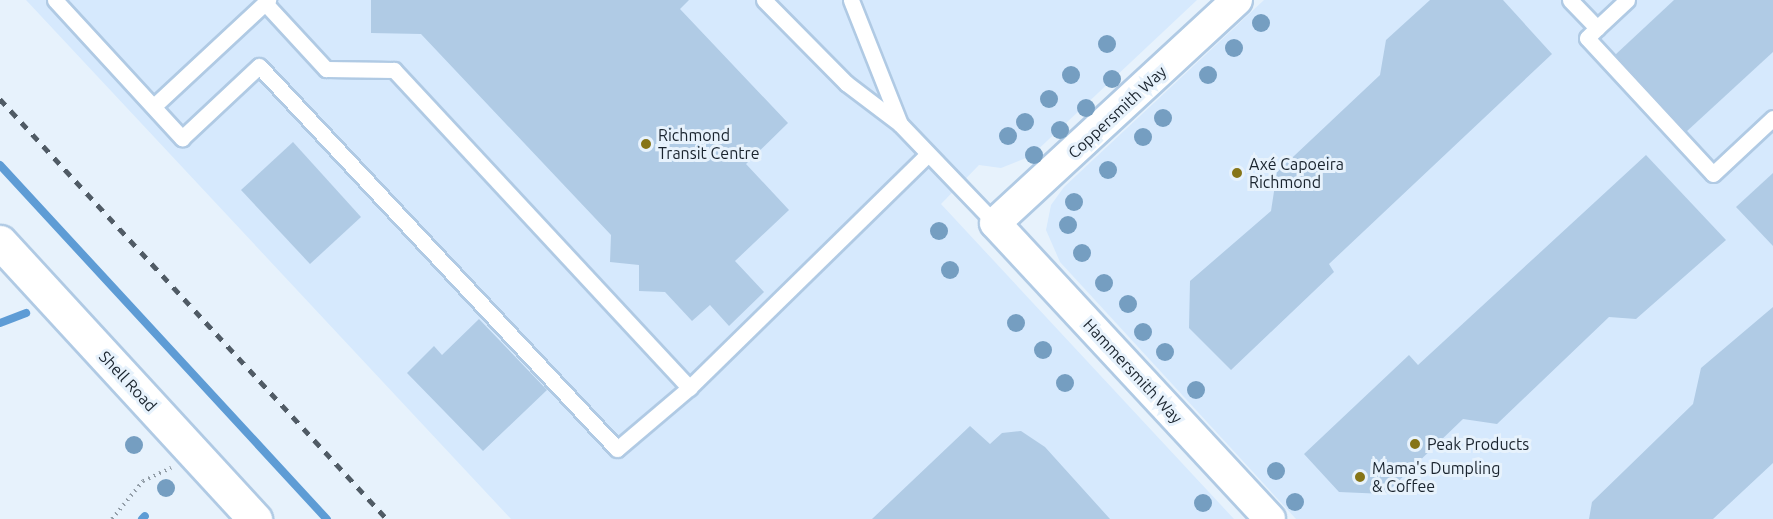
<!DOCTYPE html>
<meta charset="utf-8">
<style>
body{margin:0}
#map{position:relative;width:1773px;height:519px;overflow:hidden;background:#e7f2fc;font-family:Ubuntu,sans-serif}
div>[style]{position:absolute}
.built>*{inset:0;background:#d6e9fd}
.stream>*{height:8px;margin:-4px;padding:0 4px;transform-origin:4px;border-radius:4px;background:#5e9cd5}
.building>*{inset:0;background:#b0cbe5}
.path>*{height:4px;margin-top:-2px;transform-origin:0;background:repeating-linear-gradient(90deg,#929da7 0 1.5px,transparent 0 6px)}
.roads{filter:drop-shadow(2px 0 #b0cae4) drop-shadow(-2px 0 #b0cae4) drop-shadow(0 2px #b0cae4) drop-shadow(0 -2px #b0cae4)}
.service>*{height:15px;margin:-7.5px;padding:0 7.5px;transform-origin:7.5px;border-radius:7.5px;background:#fff}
.minor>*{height:30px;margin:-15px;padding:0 15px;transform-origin:15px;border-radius:15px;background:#fff}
.tertiary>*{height:33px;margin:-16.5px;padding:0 16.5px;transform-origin:16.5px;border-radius:16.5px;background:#fff}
.rail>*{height:4.5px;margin-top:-2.25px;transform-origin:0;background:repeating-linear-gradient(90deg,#505b65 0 8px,transparent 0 16px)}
.trees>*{width:18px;height:18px;margin:-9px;border-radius:50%;background:#759ec1}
.dots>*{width:16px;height:16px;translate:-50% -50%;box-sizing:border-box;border:3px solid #e7f2fc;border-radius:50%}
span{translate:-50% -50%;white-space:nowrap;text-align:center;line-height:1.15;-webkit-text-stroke:6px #e7f2fc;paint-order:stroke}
.street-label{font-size:16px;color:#1a242e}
.poi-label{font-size:16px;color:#1a242e}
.left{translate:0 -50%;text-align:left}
</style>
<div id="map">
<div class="built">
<i style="clip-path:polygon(26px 0,1197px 0,1031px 156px,1001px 168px,979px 165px,941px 204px,1234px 519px,511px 519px)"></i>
<i style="clip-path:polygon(1264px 0,1773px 0,1773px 519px,1296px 519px,1060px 262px,1046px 230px,1051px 205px,1064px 187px)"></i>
</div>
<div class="stream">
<i style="left:0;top:165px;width:482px;rotate:47.3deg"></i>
<i style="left:0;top:323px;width:28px;rotate:-21deg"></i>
<i style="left:142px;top:519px;width:4px;rotate:-45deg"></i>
</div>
<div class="building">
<i style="clip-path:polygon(371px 0,689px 0,680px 9px,788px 123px,746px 164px,789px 210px,735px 261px,764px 292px,729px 326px,710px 305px,692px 321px,665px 292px,639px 291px,639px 265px,610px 262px,611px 235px,421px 34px,371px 33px)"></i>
<i style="clip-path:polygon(1430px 0,1503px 0,1552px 54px,1329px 264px,1334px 272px,1231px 370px,1189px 328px,1190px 281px,1271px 211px,1277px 172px,1380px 75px,1386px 40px)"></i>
<i style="clip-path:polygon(1674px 0,1773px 0,1773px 52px,1686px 132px,1615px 55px)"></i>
<i style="clip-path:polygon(293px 142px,361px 217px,310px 264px,241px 190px)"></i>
<i style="clip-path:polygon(1646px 155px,1726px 240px,1636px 319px,1609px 317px,1497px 424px,1463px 419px,1385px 494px,1339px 492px,1304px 454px,1409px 355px,1418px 365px)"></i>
<i style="clip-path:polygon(1773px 173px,1773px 246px,1736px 207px)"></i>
<i style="clip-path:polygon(1773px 307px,1773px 463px,1713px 519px,1589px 519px,1592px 502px,1693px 404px,1701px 368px)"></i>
<i style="clip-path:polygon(479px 319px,547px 390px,483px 451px,407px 373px,434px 346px,442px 355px)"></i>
<i style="clip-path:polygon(970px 426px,990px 444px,1002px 433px,1021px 431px,1045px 447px,1110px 519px,872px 519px)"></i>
</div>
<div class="path">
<i style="left:112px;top:519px;width:49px;rotate:-50.8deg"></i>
<i style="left:143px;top:481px;width:31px;rotate:-25deg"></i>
</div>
<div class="roads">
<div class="service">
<i style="left:55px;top:0;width:188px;rotate:47.4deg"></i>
<i style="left:182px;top:138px;width:105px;rotate:-43.1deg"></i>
<i style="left:259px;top:66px;width:524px;rotate:46.93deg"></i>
<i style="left:617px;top:449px;width:94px;rotate:-40.3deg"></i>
<i style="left:689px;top:388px;width:334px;rotate:-44.4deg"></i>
<i style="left:764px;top:0;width:117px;rotate:45.3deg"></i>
<i style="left:846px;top:83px;width:68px;rotate:37.2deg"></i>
<i style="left:900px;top:124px;width:133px;rotate:-111.6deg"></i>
<i style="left:1570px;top:0;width:39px;rotate:46deg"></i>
<i style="left:1597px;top:28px;width:41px;rotate:-43deg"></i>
<i style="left:265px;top:3px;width:90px;rotate:47.3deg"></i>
<i style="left:326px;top:69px;width:68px;rotate:0.8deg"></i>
<i style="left:394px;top:70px;width:434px;rotate:47.1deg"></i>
<i style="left:1597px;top:28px;width:14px;rotate:135deg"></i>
<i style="left:1587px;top:38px;width:185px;rotate:47.2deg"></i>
<i style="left:1713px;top:174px;width:82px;rotate:-43deg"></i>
<i style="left:154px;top:106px;width:156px;rotate:-42.9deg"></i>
<i style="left:900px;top:124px;width:137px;rotate:46.2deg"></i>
</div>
<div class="minor">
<i style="left:1237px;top:0;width:329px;rotate:137.3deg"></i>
<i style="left:995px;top:223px;width:404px;rotate:47.1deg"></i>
</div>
<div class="tertiary">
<i style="left:0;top:242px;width:377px;rotate:47.4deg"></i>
</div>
</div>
<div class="rail">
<i style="left:0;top:99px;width:571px;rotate:47.34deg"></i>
</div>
<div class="trees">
<i style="left:1261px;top:23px"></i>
<i style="left:1107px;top:44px"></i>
<i style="left:1234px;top:48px"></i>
<i style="left:1071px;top:75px"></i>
<i style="left:1208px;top:75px"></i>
<i style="left:1112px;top:79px"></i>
<i style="left:1049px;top:99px"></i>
<i style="left:1086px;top:108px"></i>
<i style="left:1163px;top:118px"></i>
<i style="left:1025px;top:122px"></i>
<i style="left:1060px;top:130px"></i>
<i style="left:1008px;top:136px"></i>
<i style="left:1143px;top:137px"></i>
<i style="left:1034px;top:155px"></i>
<i style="left:1108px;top:170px"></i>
<i style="left:1074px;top:202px"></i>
<i style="left:1068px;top:225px"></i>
<i style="left:939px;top:231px"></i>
<i style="left:1082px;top:253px"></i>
<i style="left:950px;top:270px"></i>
<i style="left:1104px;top:283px"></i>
<i style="left:1128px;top:304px"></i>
<i style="left:1016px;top:323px"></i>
<i style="left:1143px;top:332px"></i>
<i style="left:1043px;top:350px"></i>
<i style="left:1165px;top:352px"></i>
<i style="left:1065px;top:383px"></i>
<i style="left:1196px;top:390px"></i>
<i style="left:134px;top:445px"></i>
<i style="left:1276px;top:471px"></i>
<i style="left:166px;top:488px"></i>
<i style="left:1295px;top:502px"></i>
<i style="left:1203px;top:503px"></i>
</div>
<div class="dots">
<i style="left:646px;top:144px;background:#867518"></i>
<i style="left:1237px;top:173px;background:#867518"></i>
<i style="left:1415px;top:444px;background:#867518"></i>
<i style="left:1360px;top:477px;background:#867518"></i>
</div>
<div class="street-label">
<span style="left:1117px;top:112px;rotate:-43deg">Coppersmith Way</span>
<span style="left:1133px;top:371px;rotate:47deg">Hammersmith Way</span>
<span style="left:128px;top:381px;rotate:47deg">Shell Road</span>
</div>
<div class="poi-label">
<span class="left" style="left:658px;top:144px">Richmond<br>Transit Centre</span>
<span class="left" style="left:1249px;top:173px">Axé Capoeira<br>Richmond</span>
<span class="left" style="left:1427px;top:444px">Peak Products</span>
<span class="left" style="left:1372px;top:477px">Mama's Dumpling<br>&amp; Coffee</span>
</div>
</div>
